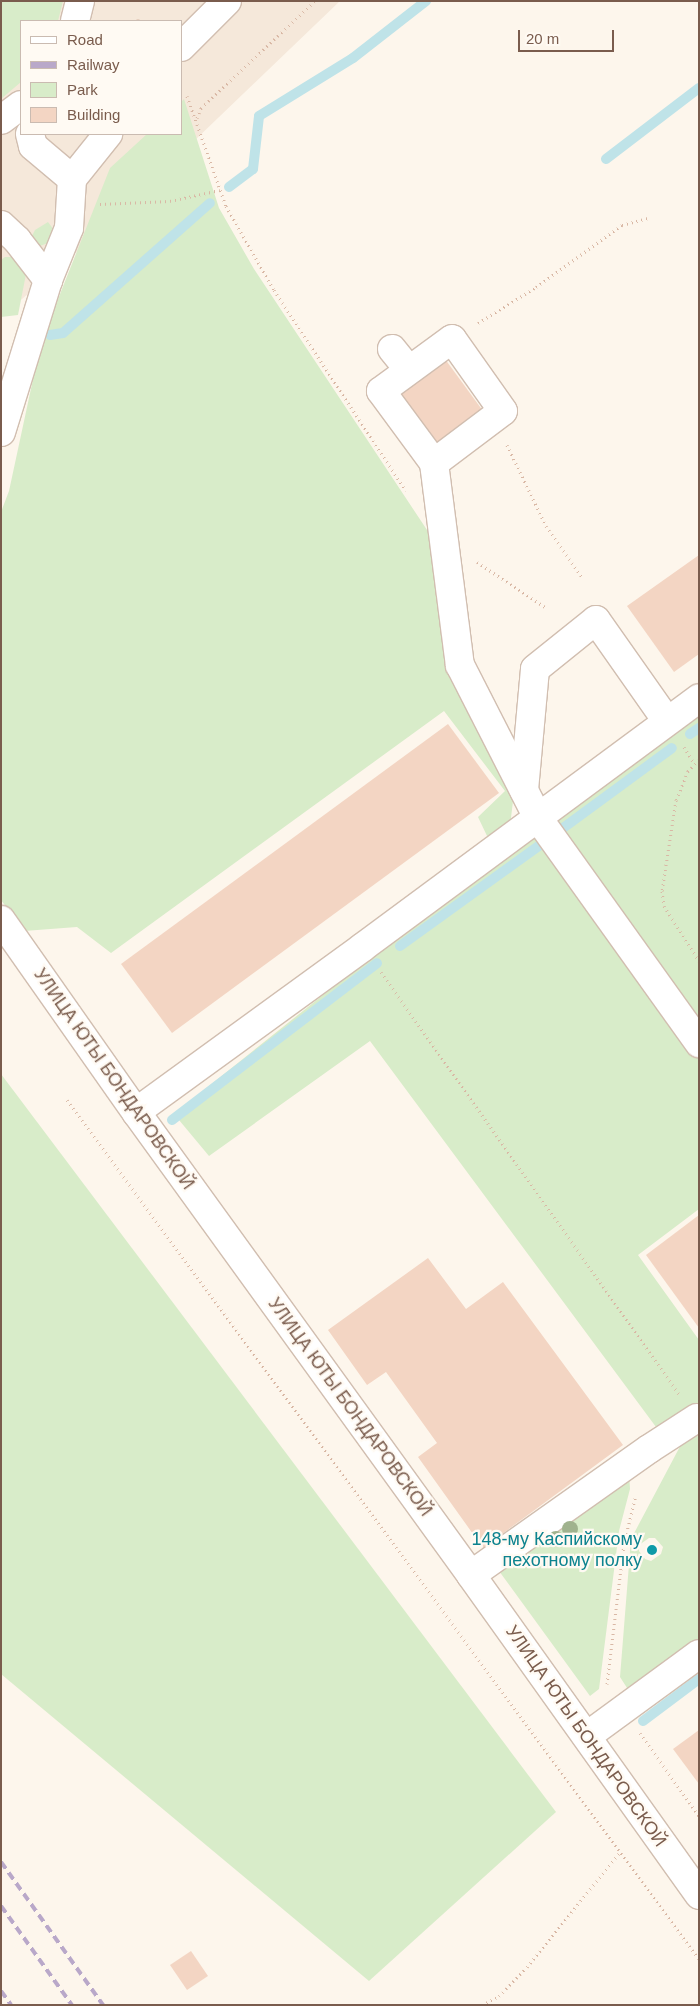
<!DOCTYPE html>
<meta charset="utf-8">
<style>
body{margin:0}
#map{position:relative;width:700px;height:2006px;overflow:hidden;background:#fdf6ec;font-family:Arial,sans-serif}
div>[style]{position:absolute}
.residential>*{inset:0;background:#f5e8da}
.green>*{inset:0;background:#d8ecc9}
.stream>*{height:10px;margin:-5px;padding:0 5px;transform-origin:5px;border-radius:5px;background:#bfe3e8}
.building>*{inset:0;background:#f3d5c3}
.path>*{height:3px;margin-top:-1.5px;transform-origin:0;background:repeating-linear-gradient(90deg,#d9b8a5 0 1px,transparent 0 5px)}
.roads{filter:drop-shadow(1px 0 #d1beb0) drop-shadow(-1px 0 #d1beb0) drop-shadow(0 1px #d1beb0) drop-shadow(0 -1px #d1beb0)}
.minor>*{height:28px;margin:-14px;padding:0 14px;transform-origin:14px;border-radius:14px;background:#fff}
.rail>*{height:4px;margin-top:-2px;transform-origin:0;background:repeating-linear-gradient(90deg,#b9a8c9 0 8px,transparent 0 13px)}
.trees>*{width:16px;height:16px;margin:-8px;border-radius:50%;background:#a0b28e}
.dots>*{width:14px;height:14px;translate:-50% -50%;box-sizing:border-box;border:2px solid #fffaf3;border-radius:50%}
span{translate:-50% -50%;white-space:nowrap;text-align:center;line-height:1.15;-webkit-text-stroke:4.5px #fffaf3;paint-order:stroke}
.street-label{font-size:18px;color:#7a5c4d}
.culture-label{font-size:18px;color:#0d838f}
.right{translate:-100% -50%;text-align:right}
.frame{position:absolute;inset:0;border:2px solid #7a5c4d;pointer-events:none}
.legend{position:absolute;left:20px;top:20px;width:162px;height:115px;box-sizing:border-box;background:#fffaf3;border:1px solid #cabbb1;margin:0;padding:6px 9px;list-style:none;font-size:15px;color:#7a5c4d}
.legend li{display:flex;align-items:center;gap:10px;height:25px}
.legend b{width:25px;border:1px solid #cabbb1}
.scale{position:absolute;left:518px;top:30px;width:96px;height:22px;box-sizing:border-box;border:2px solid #7a5c4d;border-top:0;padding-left:6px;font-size:15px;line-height:18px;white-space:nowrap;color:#7a5c4d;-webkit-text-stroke:4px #fffaf3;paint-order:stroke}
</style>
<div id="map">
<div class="residential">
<i style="clip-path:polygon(evenodd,1px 1px,340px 1px,92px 239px,1px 317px,1px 1px,21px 21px,181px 21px,181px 134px,21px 134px,21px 21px)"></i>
</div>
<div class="green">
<i style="clip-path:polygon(1px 1px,63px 1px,58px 21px,21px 21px,21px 82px,1px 99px)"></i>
<i style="clip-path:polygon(184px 99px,219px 208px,254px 269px,433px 539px,514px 793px,510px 826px,488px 838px,478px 817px,505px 791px,444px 711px,111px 953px,77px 927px,24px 931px,1px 900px,1px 512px,9px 491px,41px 342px,110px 168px,147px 134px,181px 134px,181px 102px)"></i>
<i style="clip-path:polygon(48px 222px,54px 230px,48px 243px,40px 246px,32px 243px,32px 236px,35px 230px)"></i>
<i style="clip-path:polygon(5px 257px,14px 257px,27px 269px,18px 315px,1px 317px,1px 260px)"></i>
<i style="clip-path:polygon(699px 712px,699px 1031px,548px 821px)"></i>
<i style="clip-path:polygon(540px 832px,699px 1052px,699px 1209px,638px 1255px,699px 1340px,699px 1409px,656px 1427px,370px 1041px,209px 1156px,174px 1114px,388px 943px)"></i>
<i style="clip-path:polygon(1px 1074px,556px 1812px,369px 1981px,1px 1674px)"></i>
<i style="clip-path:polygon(evenodd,699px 1436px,699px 1640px,629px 1691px,620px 1677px,631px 1539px,685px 1437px,699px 1436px,649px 1538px,655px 1538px,663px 1547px,661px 1554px,651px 1561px,645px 1559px,639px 1551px,639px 1545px,649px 1538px)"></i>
<i style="clip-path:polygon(629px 1472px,630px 1489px,619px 1531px,599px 1689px,590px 1696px,499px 1571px)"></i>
</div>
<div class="stream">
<i style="left:606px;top:159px;width:117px;rotate:-37.4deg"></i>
<i style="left:229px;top:187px;width:30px;rotate:-37deg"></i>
<i style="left:253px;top:169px;width:53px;rotate:-83.5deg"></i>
<i style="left:259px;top:116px;width:110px;rotate:-31.7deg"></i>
<i style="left:353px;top:58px;width:93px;rotate:-38deg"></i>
<i style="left:50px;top:335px;width:13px;rotate:-9deg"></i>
<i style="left:63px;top:333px;width:196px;rotate:-41.5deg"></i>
<i style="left:690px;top:734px;width:11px;rotate:-34deg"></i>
<i style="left:559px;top:831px;width:140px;rotate:-36.3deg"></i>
<i style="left:400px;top:946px;width:178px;rotate:-35.8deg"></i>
<i style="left:172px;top:1120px;width:258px;rotate:-37.4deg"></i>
<i style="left:643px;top:1721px;width:70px;rotate:-36.9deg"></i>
</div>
<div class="building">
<i style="clip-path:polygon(445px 359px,483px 411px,436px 446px,398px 394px)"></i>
<i style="clip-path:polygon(699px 555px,699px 654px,674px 672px,627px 606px)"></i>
<i style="clip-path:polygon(448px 724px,499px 793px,172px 1033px,121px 964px)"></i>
<i style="clip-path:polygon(699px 1215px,699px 1328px,646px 1255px)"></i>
<i style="clip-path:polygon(428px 1258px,466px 1309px,503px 1282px,623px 1445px,483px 1548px,418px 1457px,437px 1443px,386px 1372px,367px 1385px,328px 1330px)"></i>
<i style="clip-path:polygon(699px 1730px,699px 1784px,673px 1749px)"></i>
<i style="clip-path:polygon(191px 1951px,208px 1976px,187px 1990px,170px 1965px)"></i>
</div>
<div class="path">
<i style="left:138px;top:19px;width:4px;rotate:-90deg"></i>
<i style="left:187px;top:96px;width:117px;rotate:70.5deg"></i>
<i style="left:226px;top:206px;width:97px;rotate:60.3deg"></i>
<i style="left:274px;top:290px;width:240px;rotate:56.7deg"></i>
<i style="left:197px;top:118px;width:11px;rotate:-68deg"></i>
<i style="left:201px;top:108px;width:156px;rotate:-43.2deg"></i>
<i style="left:100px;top:204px;width:70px;rotate:-2.5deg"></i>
<i style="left:170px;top:201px;width:51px;rotate:-12.4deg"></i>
<i style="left:478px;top:323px;width:68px;rotate:-31.8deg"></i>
<i style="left:536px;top:287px;width:106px;rotate:-35.8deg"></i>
<i style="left:622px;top:225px;width:27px;rotate:-15deg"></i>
<i style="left:507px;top:445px;width:90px;rotate:64.3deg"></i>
<i style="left:546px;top:526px;width:62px;rotate:54.8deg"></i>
<i style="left:477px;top:562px;width:82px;rotate:33.5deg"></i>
<i style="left:684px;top:747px;width:19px;rotate:58deg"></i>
<i style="left:699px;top:760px;width:16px;rotate:135deg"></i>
<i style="left:688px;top:771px;width:31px;rotate:112deg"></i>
<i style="left:676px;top:800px;width:92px;rotate:98.7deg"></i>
<i style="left:662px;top:891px;width:15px;rotate:82deg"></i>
<i style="left:664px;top:906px;width:65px;rotate:57.5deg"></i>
<i style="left:381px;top:972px;width:517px;rotate:54.77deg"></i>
<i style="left:67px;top:1100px;width:1066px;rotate:53.66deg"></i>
<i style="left:607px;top:1684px;width:142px;rotate:-83.1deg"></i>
<i style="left:624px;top:1543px;width:49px;rotate:-76deg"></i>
<i style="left:640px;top:1733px;width:102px;rotate:54.6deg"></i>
<i style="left:482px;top:2005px;width:19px;rotate:-28deg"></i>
<i style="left:499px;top:1996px;width:40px;rotate:-46deg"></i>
<i style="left:527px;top:1967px;width:148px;rotate:-51deg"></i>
</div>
<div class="roads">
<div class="minor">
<i style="left:75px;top:21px;width:21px;rotate:-76deg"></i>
<i style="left:181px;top:47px;width:65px;rotate:-45deg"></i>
<i style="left:1px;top:120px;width:25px;rotate:-37deg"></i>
<i style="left:30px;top:134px;width:12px;rotate:76deg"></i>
<i style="left:33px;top:146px;width:51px;rotate:40.2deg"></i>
<i style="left:1px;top:225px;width:22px;rotate:43deg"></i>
<i style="left:17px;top:240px;width:51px;rotate:52.2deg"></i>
<i style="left:392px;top:349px;width:27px;rotate:51deg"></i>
<i style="left:1px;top:432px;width:159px;rotate:-72.8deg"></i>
<i style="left:48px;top:280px;width:56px;rotate:-68deg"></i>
<i style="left:69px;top:228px;width:49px;rotate:-86.5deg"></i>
<i style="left:72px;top:179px;width:58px;rotate:-51.3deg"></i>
<i style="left:434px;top:463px;width:86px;rotate:-37deg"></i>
<i style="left:503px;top:411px;width:88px;rotate:-125.3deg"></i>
<i style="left:452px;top:339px;width:88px;rotate:143.8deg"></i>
<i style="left:381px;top:391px;width:89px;rotate:53.6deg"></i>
<i style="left:434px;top:463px;width:204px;rotate:82.7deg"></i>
<i style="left:460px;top:665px;width:172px;rotate:63deg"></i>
<i style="left:538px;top:818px;width:277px;rotate:54.4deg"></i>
<i style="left:524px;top:790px;width:121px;rotate:-84.8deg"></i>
<i style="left:535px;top:669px;width:78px;rotate:-38.8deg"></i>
<i style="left:596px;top:620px;width:123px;rotate:54.9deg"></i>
<i style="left:1px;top:920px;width:235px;rotate:54.9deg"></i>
<i style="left:136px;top:1112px;width:571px;rotate:54.11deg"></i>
<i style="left:471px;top:1575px;width:393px;rotate:54.5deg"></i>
<i style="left:136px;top:1112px;width:281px;rotate:-36deg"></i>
<i style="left:363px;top:947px;width:418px;rotate:-36.5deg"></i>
<i style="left:471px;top:1575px;width:218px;rotate:-35.3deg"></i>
<i style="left:649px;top:1449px;width:57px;rotate:-32.9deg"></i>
<i style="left:587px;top:1736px;width:139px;rotate:-36.2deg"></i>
</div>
</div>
<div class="rail">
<i style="left:1px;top:1862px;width:176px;rotate:54.5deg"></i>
<i style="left:1px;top:1906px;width:122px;rotate:54.4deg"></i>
<i style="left:1px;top:1991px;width:17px;rotate:54deg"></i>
</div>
<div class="trees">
<i style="left:570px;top:1529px"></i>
<i style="left:556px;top:1539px"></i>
</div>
<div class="dots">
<i style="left:652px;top:1550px;background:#0f9aa8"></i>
</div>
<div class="street-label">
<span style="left:114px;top:1079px;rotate:55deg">УЛИЦА ЮТЫ БОНДАРОВСКОЙ</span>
<span style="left:350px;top:1407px;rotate:54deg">УЛИЦА ЮТЫ БОНДАРОВСКОЙ</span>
<span style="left:586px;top:1736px;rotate:55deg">УЛИЦА ЮТЫ БОНДАРОВСКОЙ</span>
</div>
<div class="culture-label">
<span class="right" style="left:642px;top:1550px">148-му Каспийскому<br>пехотному полку</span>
</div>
<div class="frame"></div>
<ul class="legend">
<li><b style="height:6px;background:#fff"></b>Road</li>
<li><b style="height:6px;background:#b9a8c9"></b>Railway</li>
<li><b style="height:14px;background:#d8ecc9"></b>Park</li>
<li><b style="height:14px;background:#f3d5c3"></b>Building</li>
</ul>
<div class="scale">20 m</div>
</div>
